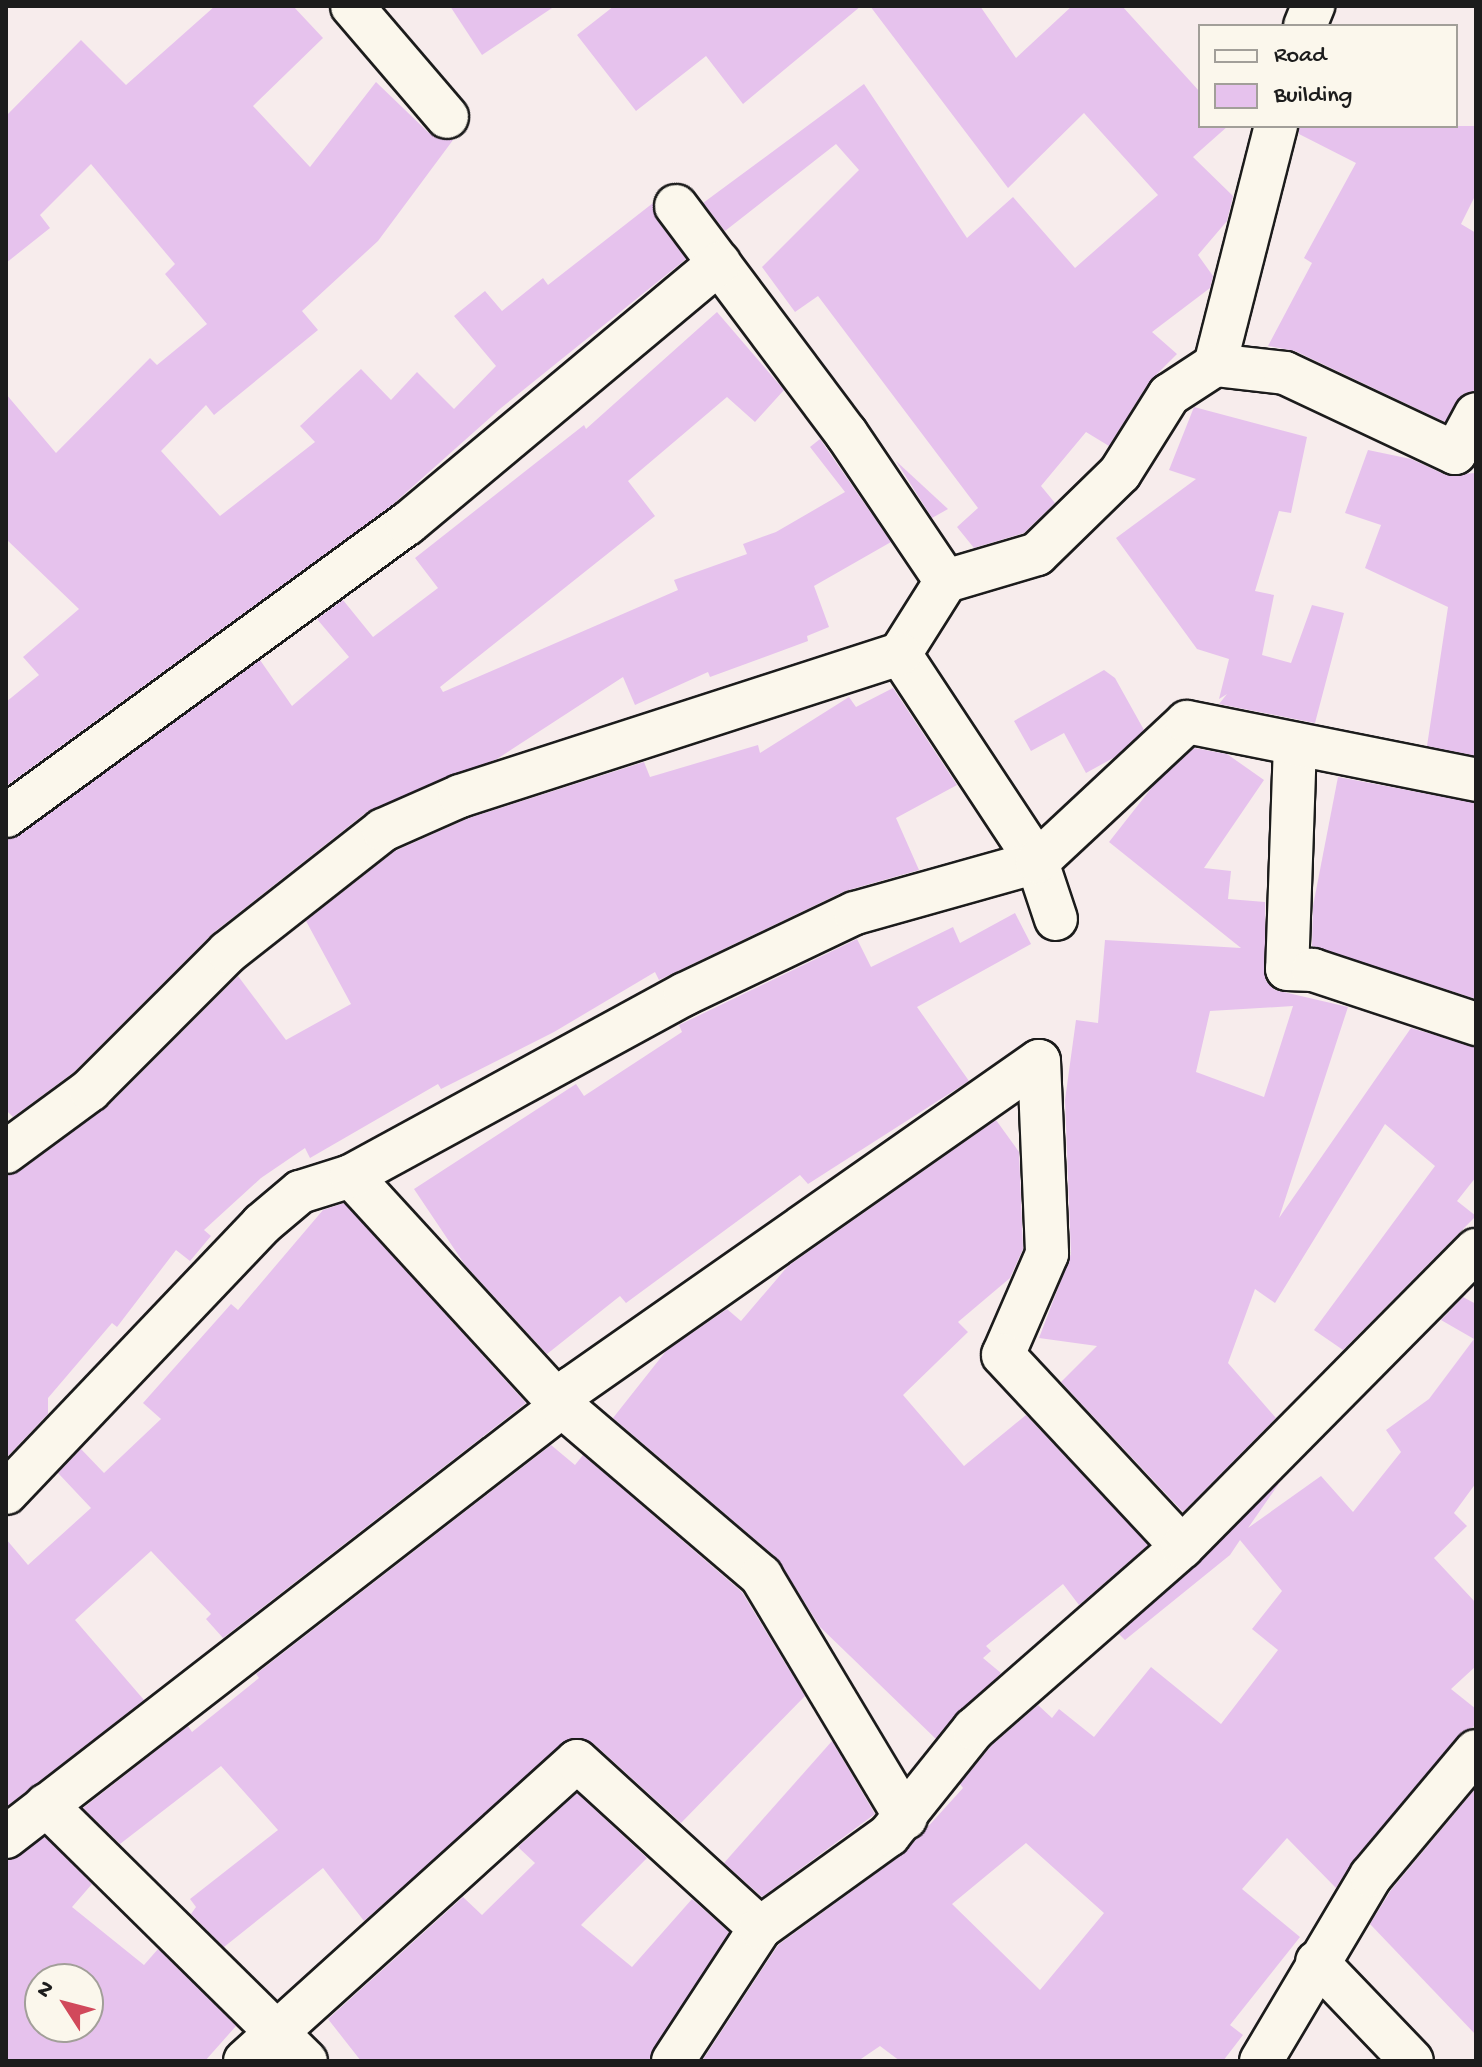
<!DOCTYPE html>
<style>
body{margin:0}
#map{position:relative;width:1482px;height:2067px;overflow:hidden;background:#f7ecec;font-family:"Gochi Hand",sans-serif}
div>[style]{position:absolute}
.building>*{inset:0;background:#e6c2ed}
.roads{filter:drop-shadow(2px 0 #1c1c1c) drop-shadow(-2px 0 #1c1c1c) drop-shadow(0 2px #1c1c1c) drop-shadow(0 -2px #1c1c1c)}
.minor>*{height:42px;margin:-21px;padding:0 21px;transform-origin:21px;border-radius:21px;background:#fbf7ec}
span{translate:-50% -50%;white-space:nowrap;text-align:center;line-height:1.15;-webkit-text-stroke:6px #fbf7ec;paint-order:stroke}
.frame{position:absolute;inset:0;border:8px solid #1c1c1c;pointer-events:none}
.legend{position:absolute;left:1198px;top:24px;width:260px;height:104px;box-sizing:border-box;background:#fbf7ec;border:2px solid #a29f99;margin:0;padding:10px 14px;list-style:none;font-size:24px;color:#1c1c1c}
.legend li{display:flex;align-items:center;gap:16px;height:40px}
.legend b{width:40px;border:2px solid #a29f99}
.north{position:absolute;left:24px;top:1963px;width:80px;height:80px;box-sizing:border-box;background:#fbf7ec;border:2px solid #a29f99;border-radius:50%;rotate:306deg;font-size:22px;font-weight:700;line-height:32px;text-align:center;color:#1c1c1c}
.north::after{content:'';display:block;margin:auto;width:28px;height:36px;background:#d1495b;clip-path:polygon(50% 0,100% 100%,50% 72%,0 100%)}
</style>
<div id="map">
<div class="building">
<i style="clip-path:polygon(215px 6px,293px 6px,323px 38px,253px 106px,310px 167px,376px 82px,429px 133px,453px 140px,378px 241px,302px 311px,318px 330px,214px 415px,206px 405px,161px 451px,220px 516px,315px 442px,300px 426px,361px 369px,391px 400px,417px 372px,454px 409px,496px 366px,454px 316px,485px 291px,502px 311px,543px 278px,548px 285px,653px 203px,657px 220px,686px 259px,501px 408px,392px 505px,6px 786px,6px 702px,39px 675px,23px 657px,79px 609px,6px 539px,6px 394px,56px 453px,150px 358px,157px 365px,207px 324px,165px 274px,175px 264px,91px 164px,40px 215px,50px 228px,6px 263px,6px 116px,81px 40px,126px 85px)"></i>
<i style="clip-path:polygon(450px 6px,555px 6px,482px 55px)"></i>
<i style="clip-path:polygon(614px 6px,861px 6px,743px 104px,706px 56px,636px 111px,577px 35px)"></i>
<i style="clip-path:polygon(870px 6px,980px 6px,1016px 58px,1072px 6px,1122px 6px,1200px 92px,1200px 126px,1228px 126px,1193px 157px,1233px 196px,1227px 221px,1198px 255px,1213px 276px,1210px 288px,1152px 332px,1177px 354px,1149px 382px,1109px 446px,1086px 432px,1041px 486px,1055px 503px,1024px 533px,974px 548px,957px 527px,978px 508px,818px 296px,795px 312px,762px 267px,859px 170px,836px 144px,725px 231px,703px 203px,864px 84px,967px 238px,1013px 197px,1075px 268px,1158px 195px,1084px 113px,1008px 188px)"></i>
<i style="clip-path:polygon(1299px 126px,1476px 126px,1476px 194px,1461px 224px,1476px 233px,1476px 390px,1463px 394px,1445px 422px,1295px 351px,1268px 346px,1312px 263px,1304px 258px,1356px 163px,1299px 134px)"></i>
<i style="clip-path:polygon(717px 312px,784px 390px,755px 422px,727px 397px,628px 481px,655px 516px,440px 687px,443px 692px,678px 590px,674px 580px,747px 554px,743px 544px,776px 532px,845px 492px,810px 447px,820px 439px,891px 542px,814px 586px,829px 627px,807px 636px,808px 641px,710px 677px,708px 672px,635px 705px,623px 677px,497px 759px,368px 811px,213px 933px,74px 1072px,13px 1117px,6px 1110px,6px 840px,20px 835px,260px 660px,292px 706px,349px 657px,317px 619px,343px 600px,373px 637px,438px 588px,415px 558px,584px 425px,586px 429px)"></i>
<i style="clip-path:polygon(1194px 407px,1307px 437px,1291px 513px,1279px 511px,1255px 591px,1274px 595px,1262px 655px,1291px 663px,1312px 605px,1344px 613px,1315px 723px,1219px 704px,1227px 694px,1219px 699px,1229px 659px,1197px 649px,1116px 538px,1196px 479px,1169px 470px)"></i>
<i style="clip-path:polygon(1368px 450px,1411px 459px,1446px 475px,1476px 473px,1476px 756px,1427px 746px,1448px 607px,1365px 568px,1381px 525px,1345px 513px)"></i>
<i style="clip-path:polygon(896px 461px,948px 509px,932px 518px)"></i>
<i style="clip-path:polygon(1104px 670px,1115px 678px,1144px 730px,1115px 757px,1086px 773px,1064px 733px,1031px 751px,1014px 721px)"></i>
<i style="clip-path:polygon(893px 688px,957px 785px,896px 818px,919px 870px,845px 891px,659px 980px,655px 972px,554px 1032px,441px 1089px,438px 1084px,310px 1158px,305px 1148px,261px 1178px,204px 1230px,211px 1236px,190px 1261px,176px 1250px,117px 1327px,112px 1323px,48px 1398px,48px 1414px,6px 1458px,6px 1176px,20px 1171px,107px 1107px,238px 976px,286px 1040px,351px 1004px,306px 921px,395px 851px,469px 818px,644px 762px,650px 777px,758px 745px,760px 753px,849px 697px,856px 707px)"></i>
<i style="clip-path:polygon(evenodd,1194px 748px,1227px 754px,1264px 780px,1204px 868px,1231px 871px,1228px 899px,1265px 902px,1266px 981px,1275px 990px,1348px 1007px,1279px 1218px,1411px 1028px,1476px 1047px,1476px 1177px,1457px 1201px,1476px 1216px,1343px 1350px,1314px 1330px,1435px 1166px,1385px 1124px,1275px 1303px,1255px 1289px,1228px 1363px,1276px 1418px,1183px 1512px,1061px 1382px,1097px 1346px,1039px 1338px,1071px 1254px,1065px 1100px,1076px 1020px,1098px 1023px,1105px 940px,1241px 948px,1109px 842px,1153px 786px,1194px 748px,1293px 1006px,1264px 1097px,1196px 1072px,1210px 1011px,1293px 1006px)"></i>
<i style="clip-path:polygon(1338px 777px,1476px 803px,1476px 999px,1312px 946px,1313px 906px)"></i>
<i style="clip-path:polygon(1015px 913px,1031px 944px,917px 1007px,969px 1081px,808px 1184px,800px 1175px,626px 1303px,620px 1296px,547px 1354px,465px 1265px,414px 1189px,576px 1084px,584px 1096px,682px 1032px,679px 1025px,857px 939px,871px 967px,953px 927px,960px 943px)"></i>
<i style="clip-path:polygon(996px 1120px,1019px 1152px,1023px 1249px,1010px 1278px,958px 1322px,968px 1332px,903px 1395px,964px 1466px,1026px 1415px,1148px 1545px,1079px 1605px,1063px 1584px,986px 1646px,991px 1651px,983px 1658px,1001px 1673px,936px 1739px,820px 1627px,777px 1558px,613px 1418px,666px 1351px,727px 1309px,741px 1321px,788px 1266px)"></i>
<i style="clip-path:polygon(344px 1203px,526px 1403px,223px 1638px,206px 1619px,211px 1614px,151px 1551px,75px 1620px,144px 1700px,6px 1807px,6px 1539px,28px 1565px,91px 1508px,58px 1473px,81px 1449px,104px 1473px,161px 1419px,143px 1403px,231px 1304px,238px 1310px,323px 1210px)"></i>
<i style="clip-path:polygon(evenodd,1463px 1297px,1476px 1304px,1476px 1483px,1454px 1513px,1467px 1526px,1434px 1558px,1476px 1603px,1476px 1666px,1451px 1689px,1476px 1709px,1476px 1725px,1458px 1736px,1353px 1861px,1336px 1888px,1287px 1838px,1242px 1889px,1300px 1937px,1230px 2025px,1243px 2035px,1223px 2061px,900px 2061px,880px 2046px,858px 2061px,702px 2061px,778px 1945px,903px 1854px,963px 1788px,960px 1784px,991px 1746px,1038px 1705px,1052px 1718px,1059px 1709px,1094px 1737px,1151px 1667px,1221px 1724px,1278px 1650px,1252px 1629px,1282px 1591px,1240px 1540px,1230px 1555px,1125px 1640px,1119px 1634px,1280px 1482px,1248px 1528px,1321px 1476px,1353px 1512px,1401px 1452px,1386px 1430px,1429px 1399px,1474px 1339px,1441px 1320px,1463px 1297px,1026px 1843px,1104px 1913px,1040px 1990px,952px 1904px,1026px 1843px)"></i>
<i style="clip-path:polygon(551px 1445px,575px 1465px,583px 1455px,742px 1592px,805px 1696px,681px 1823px,593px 1743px,571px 1738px,364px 1921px,323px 1868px,224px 1947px,191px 1914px,196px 1907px,190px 1899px,278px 1830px,221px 1766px,120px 1844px,83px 1808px,188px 1726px,192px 1732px,259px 1678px,256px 1674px)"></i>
<i style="clip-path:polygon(832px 1741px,875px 1814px,762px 1897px,724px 1863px)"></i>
<i style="clip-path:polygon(1476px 1788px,1476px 2035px,1370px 1924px,1391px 1890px)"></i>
<i style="clip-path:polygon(577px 1793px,647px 1858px,581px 1925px,632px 1967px,692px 1899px,729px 1932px,649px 2061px,361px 2061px,328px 2019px,463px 1897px,482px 1915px,535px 1863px,518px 1847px)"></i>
<i style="clip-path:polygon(evenodd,45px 1837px,92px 1884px,72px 1907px,144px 1965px,158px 1949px,236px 2026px,205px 2061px,6px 2061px,6px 1860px,45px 1837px,40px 1979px,88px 1979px,88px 2027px,40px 2027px,40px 1979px)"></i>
</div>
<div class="roads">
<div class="minor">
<i style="left:352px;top:6px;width:146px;rotate:49.4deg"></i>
<i style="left:1305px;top:26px;width:22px;rotate:-68deg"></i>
<i style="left:676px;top:206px;width:284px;rotate:53.2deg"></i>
<i style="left:846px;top:433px;width:179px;rotate:56deg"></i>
<i style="left:946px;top:581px;width:86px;rotate:122.2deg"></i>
<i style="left:900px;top:654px;width:249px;rotate:56.6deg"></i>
<i style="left:1037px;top:862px;width:60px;rotate:71.6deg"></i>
<i style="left:1215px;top:365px;width:247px;rotate:-75.7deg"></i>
<i style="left:946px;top:581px;width:95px;rotate:-16.5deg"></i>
<i style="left:1037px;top:554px;width:116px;rotate:-44.3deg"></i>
<i style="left:1120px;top:473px;width:92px;rotate:-57.9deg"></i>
<i style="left:1169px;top:395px;width:55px;rotate:-33.1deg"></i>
<i style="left:1215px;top:365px;width:70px;rotate:6.5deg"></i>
<i style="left:1285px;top:373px;width:188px;rotate:25.2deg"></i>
<i style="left:1455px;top:453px;width:44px;rotate:-61.7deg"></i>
<i style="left:1295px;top:744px;width:225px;rotate:92deg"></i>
<i style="left:1287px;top:969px;width:26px;rotate:2deg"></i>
<i style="left:1313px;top:970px;width:172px;rotate:18.3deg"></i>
<i style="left:6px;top:816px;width:496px;rotate:-36.1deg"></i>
<i style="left:407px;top:524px;width:407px;rotate:-39.9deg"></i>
<i style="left:1039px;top:1061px;width:193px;rotate:87.6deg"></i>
<i style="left:1047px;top:1254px;width:110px;rotate:113.5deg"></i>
<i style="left:1003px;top:1355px;width:262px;rotate:47deg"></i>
<i style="left:6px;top:1152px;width:104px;rotate:-36.4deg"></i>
<i style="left:90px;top:1090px;width:195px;rotate:-45deg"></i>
<i style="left:228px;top:952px;width:197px;rotate:-38.2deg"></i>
<i style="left:383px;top:830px;width:84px;rotate:-23.8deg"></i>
<i style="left:460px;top:796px;width:462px;rotate:-17.9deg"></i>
<i style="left:351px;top:1176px;width:312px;rotate:47.5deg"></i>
<i style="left:562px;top:1406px;width:262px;rotate:40.5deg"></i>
<i style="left:761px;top:1576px;width:282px;rotate:59.1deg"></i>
<i style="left:6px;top:1493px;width:371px;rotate:-46.4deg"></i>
<i style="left:262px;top:1224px;width:50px;rotate:-40.1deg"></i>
<i style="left:300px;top:1192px;width:53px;rotate:-17.4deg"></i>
<i style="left:351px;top:1176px;width:380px;rotate:-28.6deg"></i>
<i style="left:685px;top:994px;width:188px;rotate:-25.5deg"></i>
<i style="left:855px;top:913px;width:189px;rotate:-15.7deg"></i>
<i style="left:1037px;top:862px;width:205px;rotate:-43deg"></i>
<i style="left:1187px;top:722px;width:295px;rotate:11.3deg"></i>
<i style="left:46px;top:1805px;width:365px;rotate:44.6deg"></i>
<i style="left:6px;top:1837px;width:703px;rotate:-37.78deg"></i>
<i style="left:562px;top:1406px;width:21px;rotate:-61deg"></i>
<i style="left:572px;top:1388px;width:570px;rotate:-35deg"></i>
<i style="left:1317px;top:1962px;width:137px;rotate:46.2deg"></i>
<i style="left:245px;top:2061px;width:447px;rotate:-42.1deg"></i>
<i style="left:577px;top:1761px;width:248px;rotate:42.4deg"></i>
<i style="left:673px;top:2061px;width:159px;rotate:-56.8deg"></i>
<i style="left:760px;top:1928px;width:159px;rotate:-35.8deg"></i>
<i style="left:889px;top:1835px;width:136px;rotate:-51.3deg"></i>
<i style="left:974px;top:1729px;width:276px;rotate:-41.2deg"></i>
<i style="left:1182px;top:1547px;width:418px;rotate:-45.3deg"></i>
<i style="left:1261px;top:2061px;width:215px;rotate:-59.3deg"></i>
<i style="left:1371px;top:1876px;width:163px;rotate:-50deg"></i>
</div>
</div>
<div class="frame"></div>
<ul class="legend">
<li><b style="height:10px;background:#fbf7ec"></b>Road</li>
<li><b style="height:22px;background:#e6c2ed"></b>Building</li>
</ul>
<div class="north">N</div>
</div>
